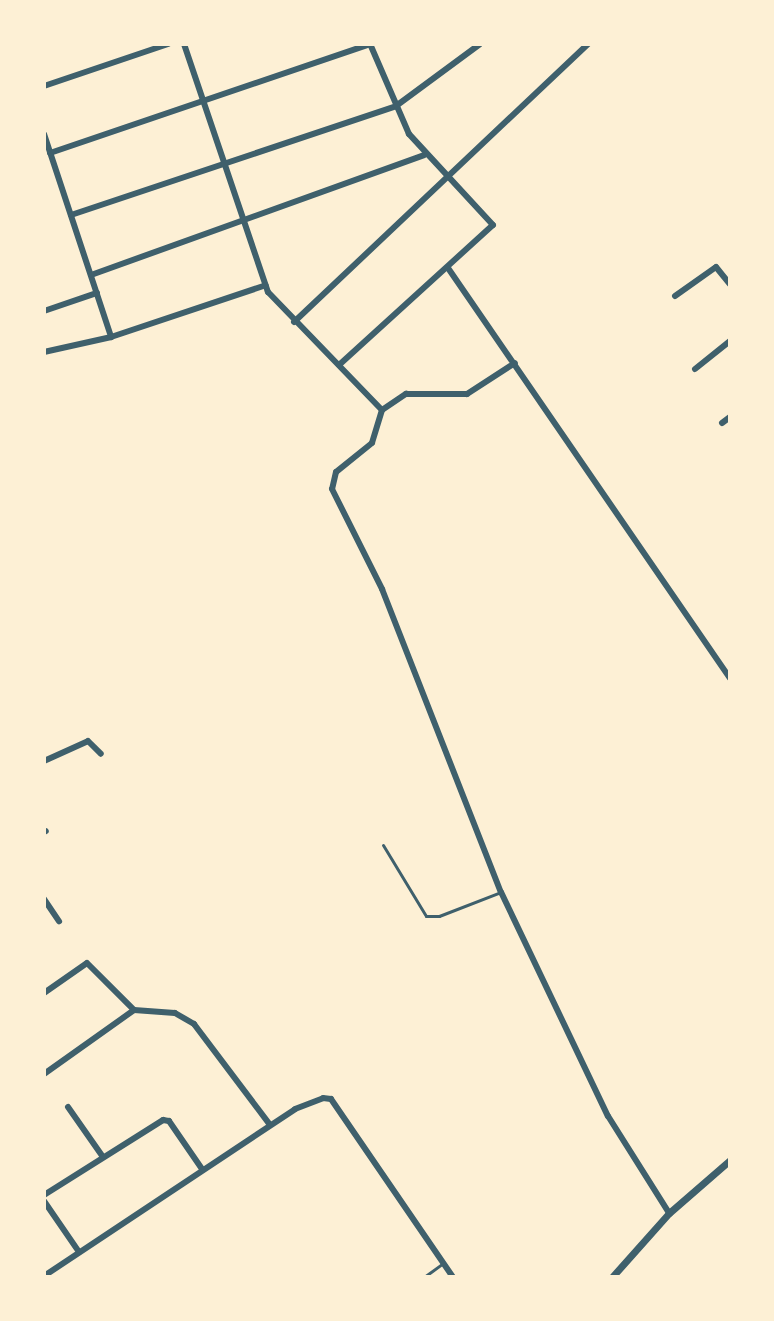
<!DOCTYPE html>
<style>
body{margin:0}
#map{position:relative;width:774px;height:1321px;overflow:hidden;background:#fdf0d5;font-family:Lato,sans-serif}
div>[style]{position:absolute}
.service>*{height:3px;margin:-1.5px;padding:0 1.5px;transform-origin:1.5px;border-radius:1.5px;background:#3f606c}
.minor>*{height:6px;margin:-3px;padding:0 3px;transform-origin:3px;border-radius:3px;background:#3f606c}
.tertiary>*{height:7px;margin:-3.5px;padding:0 3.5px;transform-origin:3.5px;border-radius:3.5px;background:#3f606c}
span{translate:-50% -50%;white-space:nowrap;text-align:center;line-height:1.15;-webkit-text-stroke:8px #fdf0d5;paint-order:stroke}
.frame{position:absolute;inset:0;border:46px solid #fdf0d5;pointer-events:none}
</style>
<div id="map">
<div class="service">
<i style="left:383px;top:845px;width:83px;rotate:58.8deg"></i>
<i style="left:426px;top:916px;width:13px"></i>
<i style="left:439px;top:916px;width:66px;rotate:-21.2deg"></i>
<i style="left:424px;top:1277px;width:24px;rotate:-36deg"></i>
</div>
<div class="minor">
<i style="left:184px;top:44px;width:262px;rotate:71.3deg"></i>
<i style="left:268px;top:292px;width:164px;rotate:46deg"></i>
<i style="left:382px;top:410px;width:34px;rotate:107deg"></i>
<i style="left:372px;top:443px;width:46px;rotate:141.1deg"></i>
<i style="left:336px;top:472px;width:17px;rotate:103deg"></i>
<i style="left:332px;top:489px;width:112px;rotate:63.4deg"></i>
<i style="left:382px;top:589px;width:326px;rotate:68.6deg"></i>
<i style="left:501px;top:892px;width:248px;rotate:64.5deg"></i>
<i style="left:608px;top:1116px;width:115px;rotate:57.8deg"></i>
<i style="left:44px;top:86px;width:131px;rotate:-18.7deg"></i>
<i style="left:44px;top:134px;width:214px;rotate:71.7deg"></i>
<i style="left:50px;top:153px;width:338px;rotate:-18.8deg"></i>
<i style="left:71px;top:215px;width:343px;rotate:-18.5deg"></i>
<i style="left:396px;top:106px;width:104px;rotate:-36.4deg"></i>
<i style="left:448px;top:268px;width:498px;rotate:55.5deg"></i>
<i style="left:91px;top:275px;width:354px;rotate:-19.8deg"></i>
<i style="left:675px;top:296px;width:50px;rotate:-35.3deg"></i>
<i style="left:716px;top:267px;width:22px;rotate:51deg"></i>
<i style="left:44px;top:311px;width:56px;rotate:-18.8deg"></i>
<i style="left:294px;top:322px;width:405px;rotate:-43.4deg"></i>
<i style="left:44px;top:352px;width:69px;rotate:-12.6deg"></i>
<i style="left:111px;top:337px;width:163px;rotate:-18.5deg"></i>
<i style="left:339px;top:365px;width:208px;rotate:-42.3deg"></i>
<i style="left:493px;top:225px;width:124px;rotate:-132.7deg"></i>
<i style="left:409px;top:134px;width:98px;rotate:-113.4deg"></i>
<i style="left:695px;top:369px;width:45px;rotate:-38.7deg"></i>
<i style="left:382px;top:410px;width:29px;rotate:-34deg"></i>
<i style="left:406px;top:394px;width:61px"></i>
<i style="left:467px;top:394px;width:57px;rotate:-32.9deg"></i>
<i style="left:722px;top:423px;width:10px;rotate:-37deg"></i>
<i style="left:44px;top:761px;width:48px;rotate:-24.4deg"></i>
<i style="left:88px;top:741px;width:18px;rotate:45deg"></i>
<i style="left:44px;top:832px;width:2px;rotate:-27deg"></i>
<i style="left:44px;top:899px;width:27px;rotate:56deg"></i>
<i style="left:44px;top:993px;width:52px;rotate:-34.9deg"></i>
<i style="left:87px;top:963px;width:66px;rotate:45deg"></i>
<i style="left:44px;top:1074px;width:110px;rotate:-35.4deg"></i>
<i style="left:134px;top:1010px;width:41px;rotate:4.2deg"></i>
<i style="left:175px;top:1013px;width:22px;rotate:30deg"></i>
<i style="left:194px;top:1024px;width:126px;rotate:53deg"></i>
<i style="left:68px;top:1107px;width:61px;rotate:55deg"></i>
<i style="left:44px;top:1195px;width:141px;rotate:-32.2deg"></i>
<i style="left:163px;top:1120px;width:6px;rotate:9deg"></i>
<i style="left:169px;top:1121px;width:58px;rotate:55.5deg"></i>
<i style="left:44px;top:1201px;width:62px;rotate:55.5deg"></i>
<i style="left:44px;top:1276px;width:301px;rotate:-33.6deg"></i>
<i style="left:295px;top:1109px;width:30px;rotate:-21deg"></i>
<i style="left:323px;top:1098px;width:8px;rotate:7deg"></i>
<i style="left:331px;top:1099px;width:216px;rotate:55.6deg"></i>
</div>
<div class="tertiary">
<i style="left:612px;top:1277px;width:86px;rotate:-48.3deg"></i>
<i style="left:669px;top:1213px;width:81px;rotate:-41deg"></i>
</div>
<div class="frame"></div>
</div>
